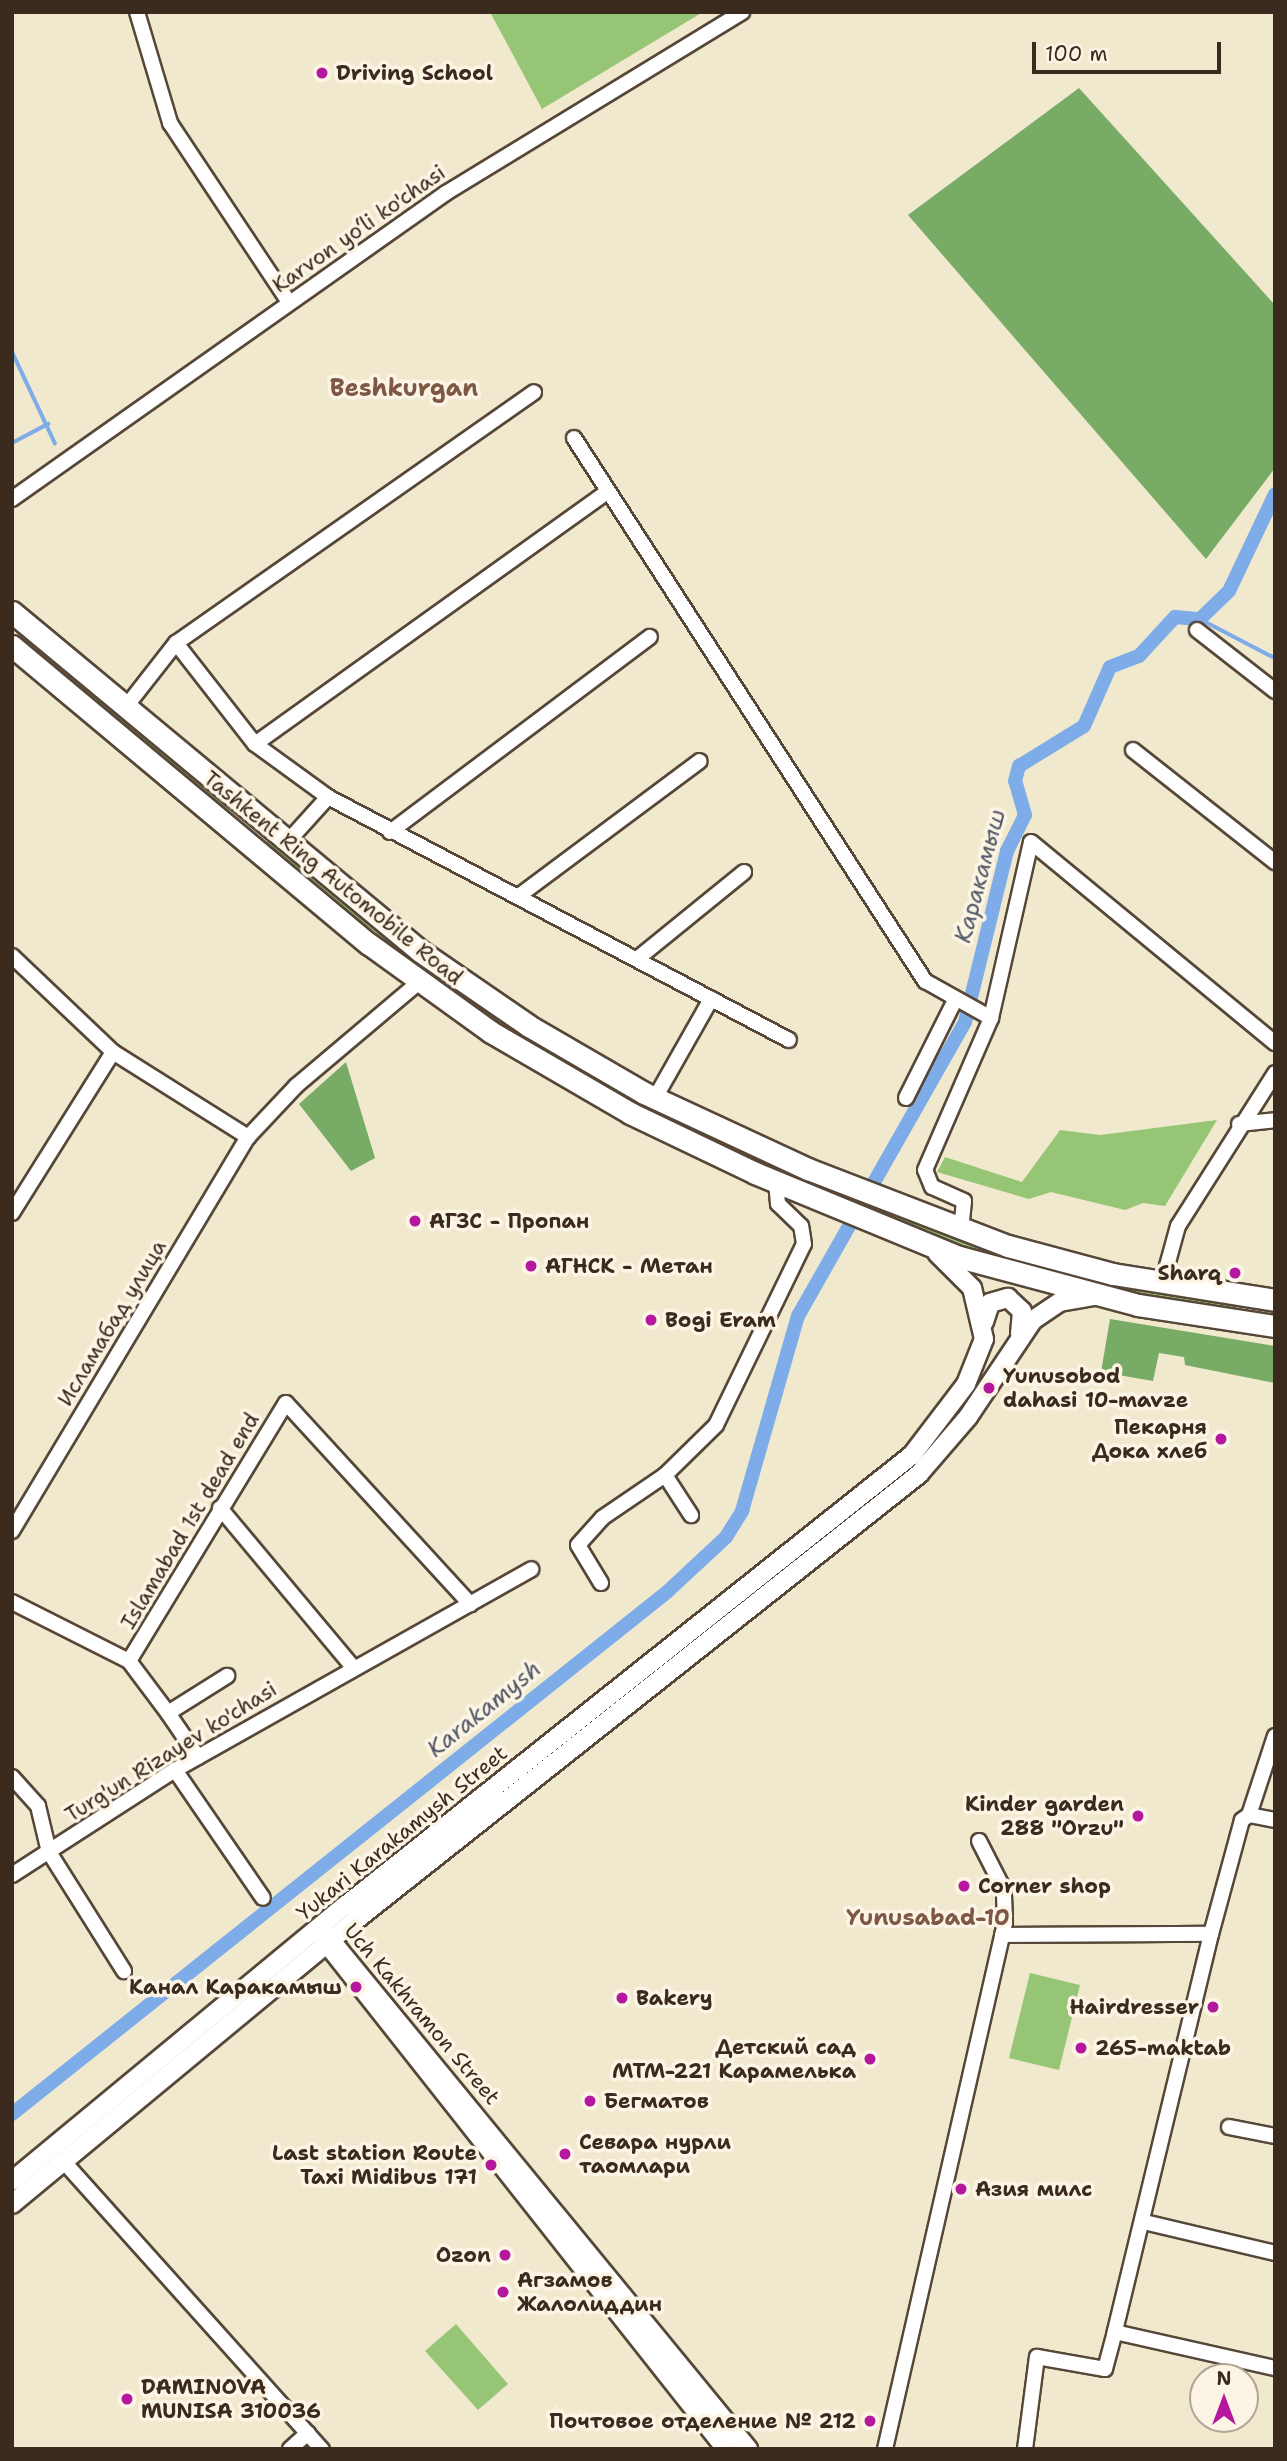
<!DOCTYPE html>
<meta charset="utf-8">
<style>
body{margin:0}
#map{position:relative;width:1287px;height:2461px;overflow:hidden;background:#f1e9ce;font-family:"Shantell Sans",sans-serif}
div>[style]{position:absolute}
.green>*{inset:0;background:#96c675}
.forest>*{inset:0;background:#78ab66}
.stream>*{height:3.5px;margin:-1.75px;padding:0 1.75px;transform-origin:1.75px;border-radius:1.75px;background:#7eace8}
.canal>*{height:14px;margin:-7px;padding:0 7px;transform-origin:7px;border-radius:7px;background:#7eace8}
.roads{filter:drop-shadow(2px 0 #564738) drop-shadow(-2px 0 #564738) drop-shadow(0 2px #564738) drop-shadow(0 -2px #564738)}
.minor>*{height:14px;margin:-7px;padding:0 7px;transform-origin:7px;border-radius:7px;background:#fff}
.major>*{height:18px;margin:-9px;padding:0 9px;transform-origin:9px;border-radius:9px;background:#fff}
.highway>*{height:21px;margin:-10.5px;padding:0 10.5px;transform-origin:10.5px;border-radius:10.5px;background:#fff}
.dots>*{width:19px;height:19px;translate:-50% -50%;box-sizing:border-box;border:4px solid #fcf5e5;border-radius:50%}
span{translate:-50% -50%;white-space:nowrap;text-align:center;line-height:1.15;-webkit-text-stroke:7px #fcf5e5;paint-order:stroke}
.poi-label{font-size:21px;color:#3b2a1e;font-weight:700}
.left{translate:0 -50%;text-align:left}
.right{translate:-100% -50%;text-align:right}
.street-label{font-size:21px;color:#3b2a1e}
.water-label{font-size:23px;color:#525865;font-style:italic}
.neighbourhood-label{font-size:23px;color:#7e5845;font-weight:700}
.quarter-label{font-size:24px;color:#7e5845;font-weight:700}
.frame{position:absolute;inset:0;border:14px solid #3b2a1e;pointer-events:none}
.north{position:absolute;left:1189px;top:2363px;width:70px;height:70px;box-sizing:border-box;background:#fcf5e5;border:2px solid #afa495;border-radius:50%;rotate:0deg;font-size:19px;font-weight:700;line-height:28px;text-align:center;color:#3b2a1e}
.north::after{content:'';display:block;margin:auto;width:24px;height:32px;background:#b5179e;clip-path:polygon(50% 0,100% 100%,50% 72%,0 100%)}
.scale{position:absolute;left:1032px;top:42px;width:189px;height:32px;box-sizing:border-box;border:4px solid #3b2a1e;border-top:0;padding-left:9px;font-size:21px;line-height:24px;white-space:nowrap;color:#3b2a1e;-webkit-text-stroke:5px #fcf5e5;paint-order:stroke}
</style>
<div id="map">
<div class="green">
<i style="clip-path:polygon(490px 12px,703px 12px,542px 109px)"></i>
<i style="clip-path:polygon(58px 659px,233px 806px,228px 812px,53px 665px)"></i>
<i style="clip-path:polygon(269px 839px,374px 925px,658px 1110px,719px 1141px,842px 1197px,969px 1244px,1100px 1281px,1237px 1304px,1236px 1311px,1101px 1289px,1001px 1262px,839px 1204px,652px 1115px,478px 1009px,316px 888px,265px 844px)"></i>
<i style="clip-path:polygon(1217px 1120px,1165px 1206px,1143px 1203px,1125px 1210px,1051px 1192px,1029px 1199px,937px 1172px,945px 1157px,1022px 1182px,1060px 1130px,1100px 1135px)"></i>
<i style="clip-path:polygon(1030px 1973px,1080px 1985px,1059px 2070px,1009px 2058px)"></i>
<i style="clip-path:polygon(456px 2324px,508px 2384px,478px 2410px,425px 2351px)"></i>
</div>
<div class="forest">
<i style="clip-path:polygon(1079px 88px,1275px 305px,1275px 468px,1206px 559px,908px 215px)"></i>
<i style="clip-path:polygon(346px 1062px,375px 1158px,351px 1171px,299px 1104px)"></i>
<i style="clip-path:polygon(1110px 1319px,1275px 1346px,1275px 1383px,1185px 1365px,1184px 1357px,1159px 1353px,1153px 1381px,1101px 1372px)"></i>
</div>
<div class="stream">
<i style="left:12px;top:351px;width:102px;rotate:64.9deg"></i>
<i style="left:12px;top:443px;width:41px;rotate:-27.8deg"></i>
<i style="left:1200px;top:619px;width:85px;rotate:27.5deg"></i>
</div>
<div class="canal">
<i style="left:12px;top:2114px;width:838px;rotate:-38.55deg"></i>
<i style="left:667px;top:1592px;width:81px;rotate:-43deg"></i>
<i style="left:726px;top:1537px;width:31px;rotate:-58deg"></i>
<i style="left:742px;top:1511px;width:203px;rotate:-74deg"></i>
<i style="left:798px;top:1316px;width:338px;rotate:-60.4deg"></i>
<i style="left:965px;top:1022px;width:176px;rotate:-76.2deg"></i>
<i style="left:1007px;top:851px;width:40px;rotate:-63.4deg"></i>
<i style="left:1025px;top:815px;width:35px;rotate:-106deg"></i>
<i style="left:1015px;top:781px;width:16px;rotate:-75deg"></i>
<i style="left:1019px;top:766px;width:76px;rotate:-31.6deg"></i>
<i style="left:1084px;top:726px;width:64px;rotate:-66.2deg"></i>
<i style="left:1110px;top:667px;width:31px;rotate:-21deg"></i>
<i style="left:1139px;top:656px;width:53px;rotate:-47.3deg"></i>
<i style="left:1175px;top:617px;width:25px;rotate:5deg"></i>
<i style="left:1200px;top:619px;width:40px;rotate:-44deg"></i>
<i style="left:1229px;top:591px;width:107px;rotate:-64.6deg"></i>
</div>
<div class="roads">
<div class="minor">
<i style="left:137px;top:12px;width:116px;rotate:73.4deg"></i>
<i style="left:170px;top:123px;width:215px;rotate:56.4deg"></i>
<i style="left:574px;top:438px;width:647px;rotate:57.12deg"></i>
<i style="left:925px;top:981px;width:76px;rotate:29.3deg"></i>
<i style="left:12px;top:499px;width:531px;rotate:-35.19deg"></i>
<i style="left:446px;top:193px;width:347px;rotate:-31.4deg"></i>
<i style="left:1197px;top:630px;width:99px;rotate:38deg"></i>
<i style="left:176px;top:643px;width:128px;rotate:52deg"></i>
<i style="left:255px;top:744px;width:90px;rotate:36deg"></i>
<i style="left:328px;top:797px;width:521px;rotate:27.79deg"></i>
<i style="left:125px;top:708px;width:83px;rotate:-51.9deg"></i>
<i style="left:176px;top:643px;width:437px;rotate:-35deg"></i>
<i style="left:255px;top:744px;width:432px;rotate:-35.6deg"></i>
<i style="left:1133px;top:750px;width:181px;rotate:38.3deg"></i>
<i style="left:390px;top:832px;width:325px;rotate:-36.9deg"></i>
<i style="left:291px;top:838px;width:55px;rotate:-47.9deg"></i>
<i style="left:520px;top:895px;width:224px;rotate:-36.7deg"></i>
<i style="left:12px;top:956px;width:139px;rotate:43.5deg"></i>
<i style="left:113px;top:1052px;width:160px;rotate:32.2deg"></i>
<i style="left:637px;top:959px;width:138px;rotate:-39.1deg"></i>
<i style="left:655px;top:1098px;width:114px;rotate:-60.5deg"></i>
<i style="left:906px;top:1098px;width:110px;rotate:-63.4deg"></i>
<i style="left:1239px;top:1124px;width:36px;rotate:-6deg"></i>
<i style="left:12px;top:1213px;width:190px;rotate:-57.9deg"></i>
<i style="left:961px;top:1230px;width:29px;rotate:-84deg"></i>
<i style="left:964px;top:1201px;width:35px;rotate:-156deg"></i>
<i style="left:932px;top:1187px;width:18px;rotate:-112deg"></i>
<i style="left:925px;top:1170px;width:166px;rotate:-66.5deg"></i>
<i style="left:991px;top:1018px;width:180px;rotate:-77.2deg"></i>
<i style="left:1031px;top:842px;width:316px;rotate:39.5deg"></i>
<i style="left:1162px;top:1284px;width:60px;rotate:-74.6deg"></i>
<i style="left:1178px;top:1226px;width:181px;rotate:-57.6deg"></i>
<i style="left:665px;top:1475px;width:71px;rotate:-44.4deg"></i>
<i style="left:716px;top:1425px;width:201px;rotate:-64.1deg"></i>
<i style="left:804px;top:1244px;width:18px;rotate:-99deg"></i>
<i style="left:801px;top:1226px;width:32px;rotate:-136deg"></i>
<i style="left:778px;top:1204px;width:22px;rotate:-95deg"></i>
<i style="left:220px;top:1508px;width:206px;rotate:50.1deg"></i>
<i style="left:12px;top:1531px;width:459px;rotate:-59.1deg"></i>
<i style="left:248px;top:1137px;width:70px;rotate:-46.7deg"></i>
<i style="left:296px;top:1086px;width:161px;rotate:-40.2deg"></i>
<i style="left:601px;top:1583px;width:44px;rotate:-121.2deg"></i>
<i style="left:578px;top:1545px;width:36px;rotate:-48deg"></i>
<i style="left:602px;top:1518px;width:76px;rotate:-34.3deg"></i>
<i style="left:665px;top:1475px;width:48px;rotate:57deg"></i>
<i style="left:12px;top:1602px;width:131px;rotate:26.8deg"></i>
<i style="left:129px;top:1661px;width:65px;rotate:53.1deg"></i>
<i style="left:129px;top:1661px;width:302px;rotate:-58.7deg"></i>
<i style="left:286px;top:1403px;width:273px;rotate:47.5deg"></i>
<i style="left:1275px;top:1736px;width:83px;rotate:108.2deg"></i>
<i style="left:1249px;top:1815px;width:26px;rotate:11deg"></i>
<i style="left:198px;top:1757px;width:53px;rotate:-124.3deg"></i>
<i style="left:168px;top:1713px;width:70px;rotate:-32.1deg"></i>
<i style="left:175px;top:1770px;width:155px;rotate:55.5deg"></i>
<i style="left:12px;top:1777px;width:39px;rotate:48deg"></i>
<i style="left:38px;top:1806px;width:47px;rotate:76.6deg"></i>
<i style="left:49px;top:1852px;width:141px;rotate:57.8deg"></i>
<i style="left:1249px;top:1815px;width:9px;rotate:144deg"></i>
<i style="left:1242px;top:1820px;width:118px;rotate:105.2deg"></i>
<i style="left:1211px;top:1934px;width:409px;rotate:103.6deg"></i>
<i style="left:1115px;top:2332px;width:164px;rotate:12.7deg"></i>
<i style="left:12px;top:1875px;width:194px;rotate:-32.8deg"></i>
<i style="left:175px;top:1770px;width:409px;rotate:-29.4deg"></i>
<i style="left:1002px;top:1935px;width:209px;rotate:-0.3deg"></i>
<i style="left:1229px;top:2127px;width:47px;rotate:11.1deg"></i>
<i style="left:65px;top:2163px;width:385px;rotate:48.1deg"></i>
<i style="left:1144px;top:2222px;width:135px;rotate:13.3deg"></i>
<i style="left:290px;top:2449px;width:24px;rotate:-42deg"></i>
<i style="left:885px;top:2449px;width:540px;rotate:-77.15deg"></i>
<i style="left:1005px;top:1923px;width:33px;rotate:-92deg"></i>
<i style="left:1004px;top:1890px;width:55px;rotate:-117deg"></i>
<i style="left:1025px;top:2449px;width:93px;rotate:-82.6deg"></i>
<i style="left:1037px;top:2357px;width:69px;rotate:10deg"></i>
<i style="left:1105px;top:2369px;width:38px;rotate:-75deg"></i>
</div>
<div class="major">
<i style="left:984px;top:1322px;width:20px;rotate:-72deg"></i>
<i style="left:990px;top:1303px;width:19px;rotate:-16deg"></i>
<i style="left:1008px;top:1298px;width:19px;rotate:43deg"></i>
<i style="left:1022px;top:1311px;width:23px;rotate:95deg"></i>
<i style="left:324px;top:1932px;width:669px;rotate:50.64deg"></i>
<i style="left:320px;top:1935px;width:655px;rotate:51.7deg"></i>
<i style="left:12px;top:2181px;width:432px;rotate:-39.6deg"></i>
<i style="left:345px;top:1906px;width:724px;rotate:-38.5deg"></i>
<i style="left:912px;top:1455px;width:89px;rotate:-52.7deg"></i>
<i style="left:966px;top:1384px;width:48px;rotate:-68.2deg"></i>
<i style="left:984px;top:1339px;width:52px;rotate:-103.2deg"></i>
<i style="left:972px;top:1288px;width:49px;rotate:-135deg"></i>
<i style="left:12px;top:2204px;width:447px;rotate:-39.6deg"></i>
<i style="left:357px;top:1919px;width:717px;rotate:-38.37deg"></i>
<i style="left:919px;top:1474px;width:75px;rotate:-49.3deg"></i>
<i style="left:968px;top:1417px;width:117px;rotate:-56.2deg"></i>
<i style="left:1033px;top:1320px;width:32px;rotate:-34deg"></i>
<i style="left:1060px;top:1302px;width:35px;rotate:-10deg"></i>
</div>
<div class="highway">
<i style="left:12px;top:612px;width:530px;rotate:39.72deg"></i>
<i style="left:420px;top:951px;width:132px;rotate:34.5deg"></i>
<i style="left:529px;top:1026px;width:133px;rotate:30.2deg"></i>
<i style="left:644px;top:1093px;width:181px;rotate:24.9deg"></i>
<i style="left:808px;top:1169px;width:214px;rotate:21.1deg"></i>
<i style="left:1008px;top:1246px;width:109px;rotate:14.9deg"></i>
<i style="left:1113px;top:1274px;width:164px;rotate:9.1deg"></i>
<i style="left:12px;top:646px;width:465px;rotate:39.9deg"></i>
<i style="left:369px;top:944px;width:150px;rotate:35.8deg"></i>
<i style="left:491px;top:1032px;width:161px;rotate:30.2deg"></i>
<i style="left:630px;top:1113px;width:139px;rotate:25.6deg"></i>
<i style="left:755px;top:1173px;width:221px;rotate:22.4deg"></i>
<i style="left:959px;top:1257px;width:185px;rotate:15deg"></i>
<i style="left:1138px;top:1305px;width:139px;rotate:8.7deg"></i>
</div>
</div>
<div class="dots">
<i style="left:322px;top:73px;background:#b5179e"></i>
<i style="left:415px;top:1221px;background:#b5179e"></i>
<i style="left:531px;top:1266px;background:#b5179e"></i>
<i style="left:1235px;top:1273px;background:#b5179e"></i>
<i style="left:651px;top:1320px;background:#b5179e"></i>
<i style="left:989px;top:1388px;background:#b5179e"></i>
<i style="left:1221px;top:1439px;background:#b5179e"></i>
<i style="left:1138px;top:1816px;background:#b5179e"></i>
<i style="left:964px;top:1886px;background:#b5179e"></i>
<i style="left:356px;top:1987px;background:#b5179e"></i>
<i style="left:622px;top:1998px;background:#b5179e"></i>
<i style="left:1213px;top:2007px;background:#b5179e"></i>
<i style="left:1081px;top:2048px;background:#b5179e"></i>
<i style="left:870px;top:2059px;background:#b5179e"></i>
<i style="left:590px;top:2101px;background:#b5179e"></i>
<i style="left:565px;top:2154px;background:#b5179e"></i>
<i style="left:491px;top:2165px;background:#b5179e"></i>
<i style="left:961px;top:2189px;background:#b5179e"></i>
<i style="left:505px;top:2255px;background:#b5179e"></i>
<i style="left:503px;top:2292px;background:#b5179e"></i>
<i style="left:127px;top:2399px;background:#b5179e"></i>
<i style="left:870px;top:2421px;background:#b5179e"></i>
</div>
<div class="poi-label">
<span class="left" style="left:336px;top:73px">Driving School</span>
<span class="left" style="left:429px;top:1221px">АГЗС - Пропан</span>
<span class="left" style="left:545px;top:1266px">АГНСК - Метан</span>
<span class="right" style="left:1221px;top:1273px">Sharq</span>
<span class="left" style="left:665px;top:1320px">Bogi Eram</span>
<span class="left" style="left:1003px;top:1388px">Yunusobod<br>dahasi 10-mavze</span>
<span class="right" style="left:1207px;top:1439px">Пекарня<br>Дока хлеб</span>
<span class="right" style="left:1124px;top:1816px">Kinder garden<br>288 "Orzu"</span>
<span class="left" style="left:978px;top:1886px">Corner shop</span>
<span class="right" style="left:342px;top:1987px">Канал Каракамыш</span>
<span class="left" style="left:636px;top:1998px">Bakery</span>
<span class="right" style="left:1199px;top:2007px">Hairdresser</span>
<span class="right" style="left:856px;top:2059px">Детский сад<br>МТМ-221 Карамелька</span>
<span class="left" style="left:1095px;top:2048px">265-maktab</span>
<span class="left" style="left:604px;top:2101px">Бегматов</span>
<span class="left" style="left:579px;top:2154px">Севара нурли<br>таомлари</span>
<span class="right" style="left:477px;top:2165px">Last station Route<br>Taxi Midibus 171</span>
<span class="left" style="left:975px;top:2189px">Азия милс</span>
<span class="right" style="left:491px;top:2255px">Ozon</span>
<span class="left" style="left:517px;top:2292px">Агзамов<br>Жалолиддин</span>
<span class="left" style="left:141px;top:2399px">DAMINOVA<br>MUNISA 310036</span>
<span class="right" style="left:856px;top:2421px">Почтовое отделение № 212</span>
</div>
<div class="street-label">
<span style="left:359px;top:229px;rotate:-35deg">Karvon yo‘li ko'chasi</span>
<span style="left:333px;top:878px;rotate:39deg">Tashkent Ring Automobile Road</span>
<span style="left:112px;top:1323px;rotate:-59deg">Исламабад улица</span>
<span style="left:190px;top:1521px;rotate:-59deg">Islamabad 1st dead end</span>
<span style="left:171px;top:1752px;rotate:-32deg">Turg'un Rizayev ko'chasi</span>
<span style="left:402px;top:1833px;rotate:-39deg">Yukari Karakamysh Street</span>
<span style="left:422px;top:2014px;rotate:50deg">Uch Kakhramon Street</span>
</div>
<div class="water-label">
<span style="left:980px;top:876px;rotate:-75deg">Каракамыш</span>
<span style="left:484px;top:1709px;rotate:-39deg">Karakamysh</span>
</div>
<div class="neighbourhood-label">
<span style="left:928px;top:1917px">Yunusabad-10</span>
</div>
<div class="quarter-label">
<span style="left:404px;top:389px">Beshkurgan</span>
</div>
<div class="frame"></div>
<div class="north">N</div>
<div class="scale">100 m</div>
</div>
